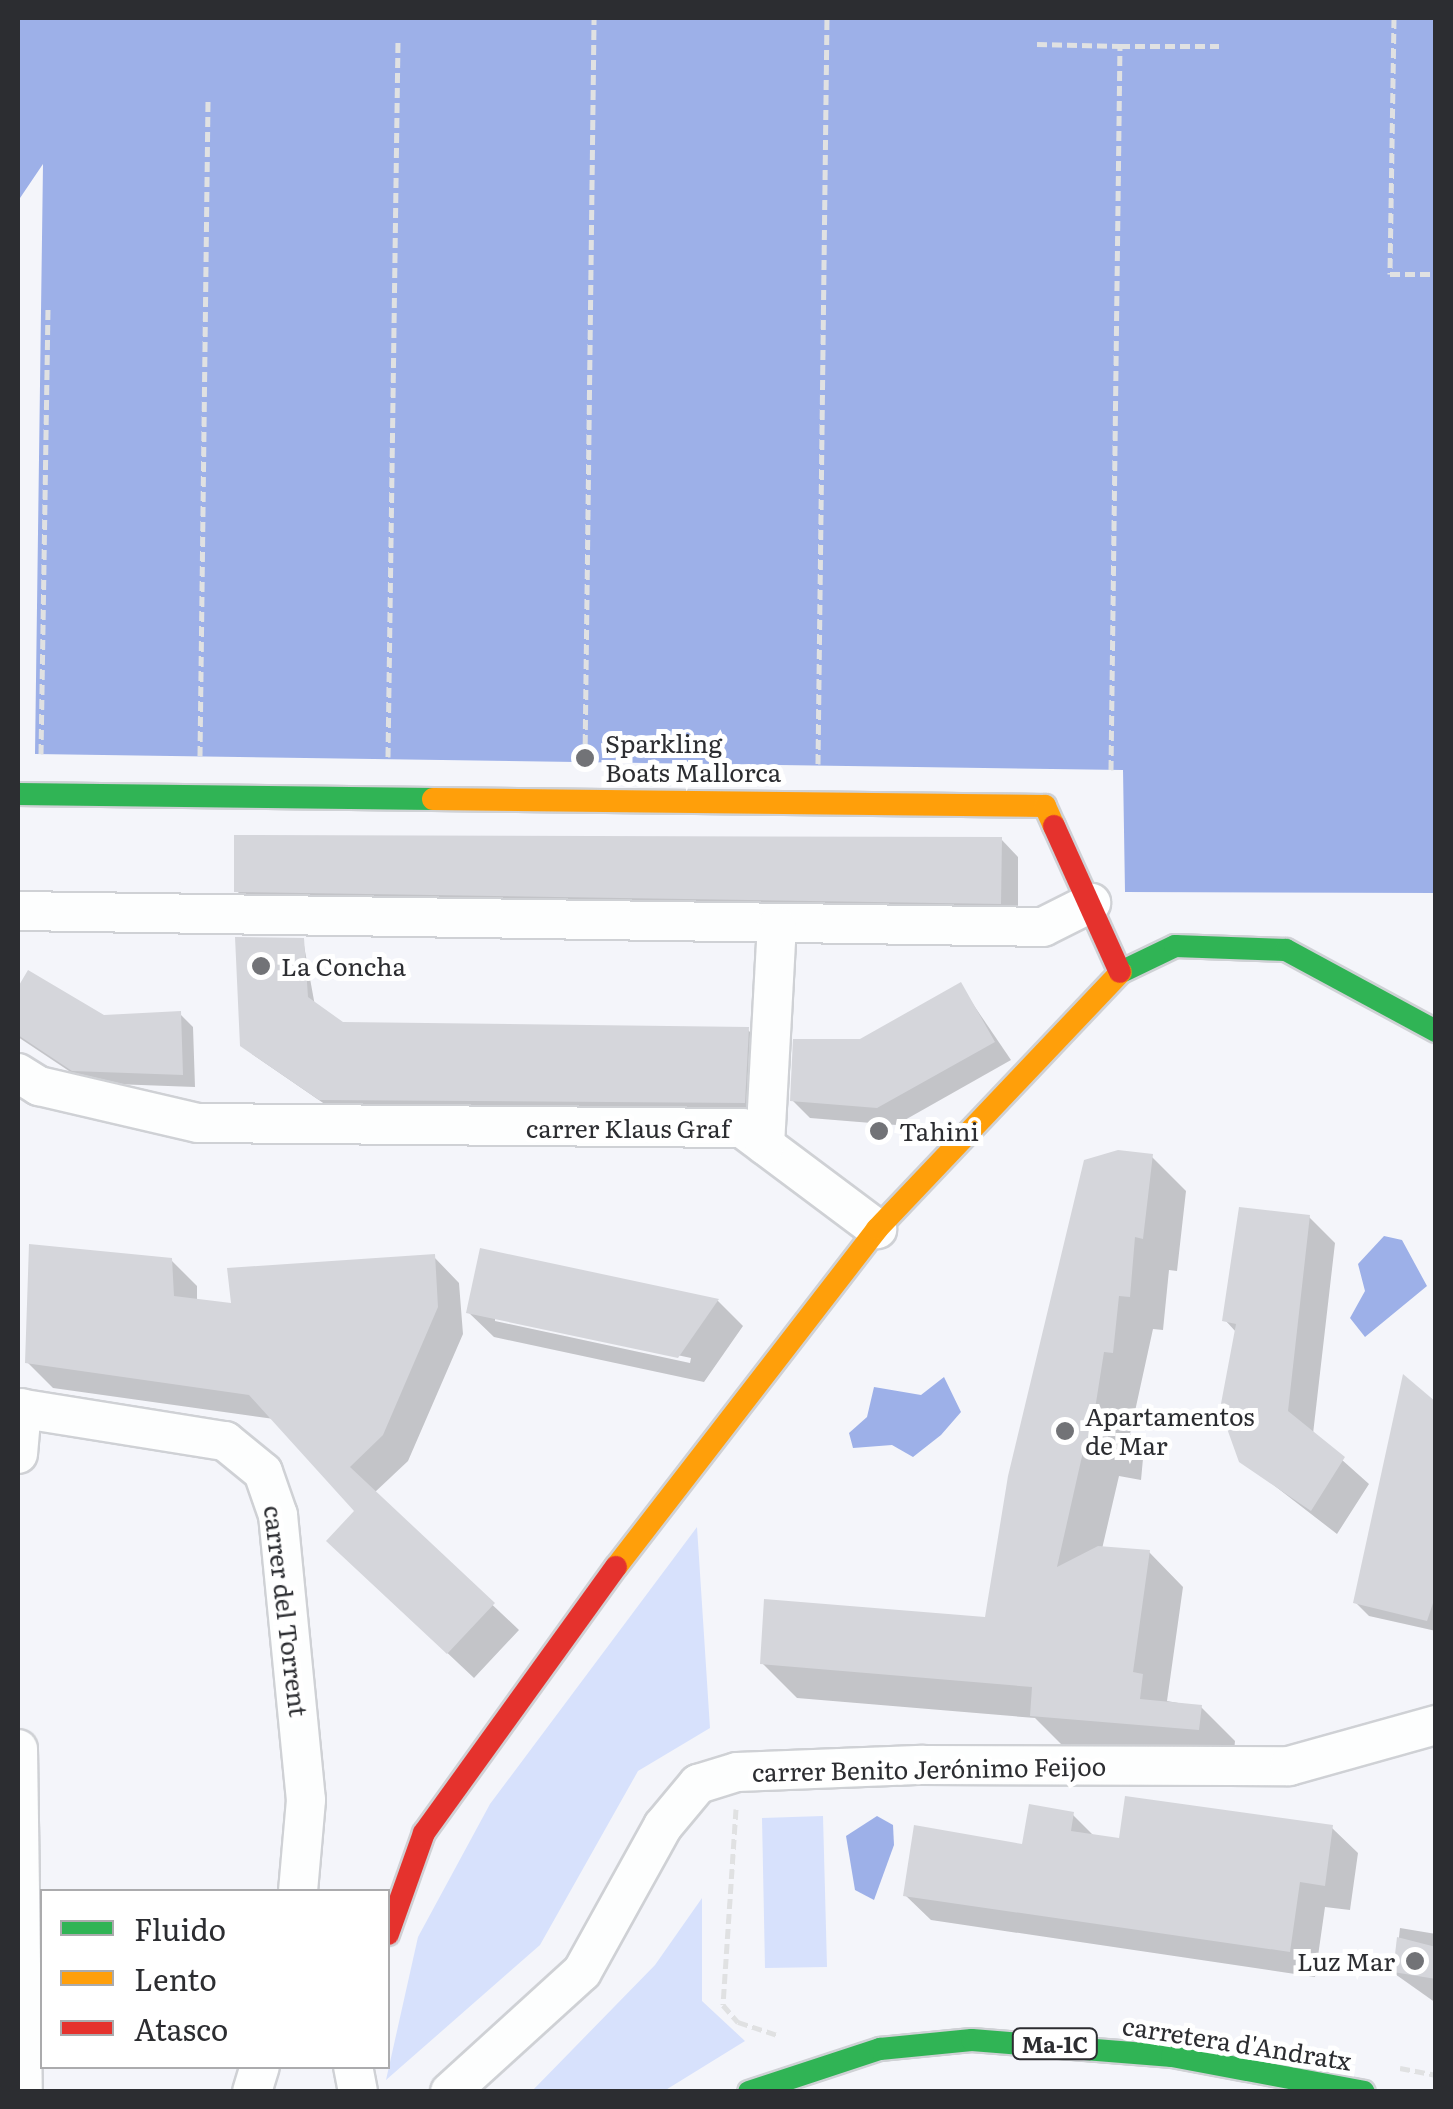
<!DOCTYPE html>
<meta charset="utf-8">
<style>
body{margin:0}
#map{position:relative;width:1453px;height:2109px;overflow:hidden;background:#f4f5fa;font-family:Literata,serif}
div>[style]{position:absolute}
.green>*{inset:0;background:#d7e1fc}
.water>*{inset:0;background:#9db0e8}
.shadow>*{inset:0;background:#0003}
.building>*{inset:0;background:#d5d6db}
.path>*{height:5px;margin-top:-2.5px;transform-origin:0;background:repeating-linear-gradient(90deg,#e0e1e2 0 10px,transparent 0 15px)}
.roads{filter:drop-shadow(2px 0 #cfd1d5) drop-shadow(-2px 0 #cfd1d5) drop-shadow(0 2px #cfd1d5) drop-shadow(0 -2px #cfd1d5)}
.street>*{height:38px;margin:-19px;padding:0 19px;transform-origin:19px;border-radius:19px;background:#fdfefe}
.fast>*{height:22px;margin:-11px;padding:0 11px;transform-origin:11px;border-radius:11px;background:#30b455}
.slow>*{height:22px;margin:-11px;padding:0 11px;transform-origin:11px;border-radius:11px;background:#ff9f0a}
.jam>*{height:22px;margin:-11px;padding:0 11px;transform-origin:11px;border-radius:11px;background:#e5322d}
.dots>*{width:28px;height:28px;translate:-50% -50%;box-sizing:border-box;border:5px solid #fff;border-radius:50%}
span{translate:-50% -50%;white-space:nowrap;text-align:center;line-height:1.15;-webkit-text-stroke:10px #fff;paint-order:stroke}
.shield-label span{padding:2px 8px;background:#fff;border:2px solid;border-radius:8px;-webkit-text-stroke-width:0}
.shield-label{font-size:22px;color:#2c2d31;font-weight:700}
.poi-label{font-size:25px;color:#2c2d31}
.left{translate:0 -50%;text-align:left}
.right{translate:-100% -50%;text-align:right}
.street-label{font-size:25px;color:#2c2d31}
.frame{position:absolute;inset:0;border:20px solid #2c2d31;pointer-events:none}
.legend{position:absolute;left:40px;top:1889px;width:350px;height:180px;box-sizing:border-box;background:#fff;border:2px solid #ababad;margin:0;padding:12px 18px;list-style:none;font-size:30px;color:#2c2d31}
.legend li{display:flex;align-items:center;gap:20px;height:50px}
.legend b{width:50px;border:2px solid #ababad}
</style>
<div id="map">
<div class="green">
<i style="clip-path:polygon(697px 1527px,710px 1728px,638px 1771px,540px 1945px,386px 2080px,418px 1937px,490px 1804px)"></i>
<i style="clip-path:polygon(823px 1816px,827px 1967px,765px 1968px,762px 1818px)"></i>
<i style="clip-path:polygon(702px 1898px,702px 2001px,745px 2041px,664px 2091px,532px 2091px,655px 1965px)"></i>
</div>
<div class="water">
<i style="clip-path:polygon(18px 18px,1435px 18px,1435px 893px,1125px 892px,1123px 770px,35px 754px,43px 164px,18px 201px)"></i>
<i style="clip-path:polygon(1384px 1236px,1402px 1240px,1427px 1286px,1365px 1337px,1350px 1318px,1365px 1291px,1358px 1264px)"></i>
<i style="clip-path:polygon(944px 1377px,961px 1412px,941px 1435px,913px 1457px,892px 1445px,853px 1448px,849px 1433px,867px 1417px,874px 1387px,921px 1395px)"></i>
<i style="clip-path:polygon(877px 1816px,893px 1825px,894px 1845px,874px 1900px,855px 1890px,846px 1836px)"></i>
</div>
<div class="shadow">
<i style="clip-path:polygon(1001px 839px,1018px 857px,1018px 920px,254px 909px,237px 891px)"></i>
<i style="clip-path:polygon(303px 940px,315px 1006px,342px 1025px,748px 1030px,756px 1038px,752px 1110px,329px 1107px,252px 1054px)"></i>
<i style="clip-path:polygon(29px 974px,103px 1018px,180px 1014px,193px 1027px,195px 1087px,87px 1083px,18px 1037px,18px 991px)"></i>
<i style="clip-path:polygon(960px 985px,1011px 1060px,896px 1125px,810px 1118px,792px 1100px,861px 1042px)"></i>
<i style="clip-path:polygon(1152px 1157px,1186px 1191px,1177px 1271px,1169px 1270px,1163px 1330px,1153px 1329px,1130px 1434px,1144px 1448px,1141px 1480px,1119px 1476px,1102px 1549px,1149px 1552px,1183px 1587px,1167px 1701px,1201px 1707px,1235px 1741px,1233px 1763px,1066px 1749px,1035px 1718px,797px 1698px,762px 1663px,987px 1620px)"></i>
<i style="clip-path:polygon(1309px 1217px,1335px 1243px,1313px 1434px,1369px 1484px,1337px 1534px,1241px 1460px,1236px 1332px,1225px 1320px)"></i>
<i style="clip-path:polygon(evenodd,481px 1251px,718px 1301px,743px 1326px,704px 1382px,494px 1337px,468px 1312px,481px 1251px,495px 1316px,691px 1358px,690px 1363px,495px 1321px,495px 1316px)"></i>
<i style="clip-path:polygon(434px 1257px,459px 1283px,463px 1334px,408px 1461px,374px 1493px,519px 1630px,474px 1678px,355px 1566px,357px 1511px,274px 1419px,53px 1388px,27px 1362px,171px 1260px,197px 1286px,197px 1301px,234px 1306px)"></i>
<i style="clip-path:polygon(1436px 1405px,1436px 1631px,1369px 1616px,1356px 1603px)"></i>
<i style="clip-path:polygon(1073px 1815px,1096px 1838px,1121px 1841px,1332px 1828px,1358px 1853px,1350px 1910px,1325px 1907px,1315px 1977px,931px 1920px,905px 1895px,1024px 1847px)"></i>
<i style="clip-path:polygon(1400px 1928px,1436px 1934px,1436px 2003px,1395px 1974px)"></i>
</div>
<div class="building">
<i style="clip-path:polygon(234px 835px,1002px 837px,1001px 904px,234px 892px)"></i>
<i style="clip-path:polygon(235px 937px,304px 938px,308px 997px,343px 1022px,749px 1027px,745px 1103px,319px 1100px,240px 1046px)"></i>
<i style="clip-path:polygon(28px 970px,104px 1015px,181px 1011px,183px 1075px,72px 1071px,18px 1035px,18px 987px)"></i>
<i style="clip-path:polygon(961px 982px,995px 1042px,877px 1108px,790px 1101px,793px 1039px,860px 1039px)"></i>
<i style="clip-path:polygon(1118px 1150px,1153px 1154px,1143px 1239px,1135px 1237px,1130px 1297px,1119px 1296px,1113px 1353px,1104px 1352px,1095px 1409px,1111px 1411px,1107px 1447px,1085px 1443px,1057px 1567px,1098px 1546px,1150px 1550px,1133px 1672px,1143px 1674px,1140px 1699px,1202px 1705px,1199px 1730px,1030px 1716px,1032px 1687px,760px 1664px,764px 1599px,985px 1617px,1008px 1476px,1084px 1160px)"></i>
<i style="clip-path:polygon(1239px 1207px,1310px 1215px,1288px 1411px,1345px 1457px,1311px 1511px,1239px 1462px,1220px 1409px,1236px 1324px,1222px 1321px)"></i>
<i style="clip-path:polygon(29px 1244px,172px 1258px,174px 1296px,231px 1303px,227px 1268px,435px 1254px,438px 1307px,383px 1435px,350px 1467px,495px 1603px,447px 1654px,326px 1541px,354px 1511px,249px 1395px,25px 1363px)"></i>
<i style="clip-path:polygon(480px 1248px,719px 1299px,678px 1358px,466px 1313px)"></i>
<i style="clip-path:polygon(1403px 1374px,1436px 1402px,1436px 1594px,1427px 1621px,1353px 1603px)"></i>
<i style="clip-path:polygon(1125px 1796px,1333px 1825px,1325px 1886px,1300px 1882px,1290px 1952px,903px 1896px,914px 1825px,1022px 1844px,1029px 1804px,1074px 1812px,1071px 1831px,1119px 1838px)"></i>
<i style="clip-path:polygon(1397px 1937px,1436px 1947px,1436px 1979px,1393px 1972px)"></i>
</div>
<div class="path">
<i style="left:1394px;top:18px;width:256px;rotate:90.9deg"></i>
<i style="left:1390px;top:274px;width:46px"></i>
<i style="left:1037px;top:44px;width:83px;rotate:1.4deg"></i>
<i style="left:41px;top:754px;width:449px;rotate:-89.1deg"></i>
<i style="left:200px;top:756px;width:656px;rotate:-89.3deg"></i>
<i style="left:388px;top:757px;width:719px;rotate:-89.2deg"></i>
<i style="left:585px;top:759px;width:741px;rotate:-89.3deg"></i>
<i style="left:818px;top:764px;width:746px;rotate:-89.31deg"></i>
<i style="left:1111px;top:770px;width:724px;rotate:-89.29deg"></i>
<i style="left:1120px;top:46px;width:99px"></i>
<i style="left:736px;top:1809px;width:196px;rotate:93.8deg"></i>
<i style="left:723px;top:2005px;width:23px;rotate:49deg"></i>
<i style="left:738px;top:2022px;width:44px;rotate:18.4deg"></i>
<i style="left:1400px;top:2068px;width:37px;rotate:11deg"></i>
</div>
<div class="roads">
<div class="street">
<i style="left:18px;top:911px;width:1025px;rotate:0.89deg"></i>
<i style="left:1043px;top:927px;width:54px;rotate:-26.6deg"></i>
<i style="left:18px;top:1073px;width:25px;rotate:32deg"></i>
<i style="left:39px;top:1086px;width:163px;rotate:13.1deg"></i>
<i style="left:198px;top:1123px;width:544px;rotate:0.53deg"></i>
<i style="left:742px;top:1128px;width:169px;rotate:36.8deg"></i>
<i style="left:765px;top:1145px;width:219px;rotate:-86.9deg"></i>
<i style="left:18px;top:1408px;width:210px;rotate:9.1deg"></i>
<i style="left:225px;top:1441px;width:49px;rotate:39.2deg"></i>
<i style="left:263px;top:1472px;width:46px;rotate:70.8deg"></i>
<i style="left:278px;top:1515px;width:286px;rotate:84.4deg"></i>
<i style="left:306px;top:1800px;width:92px;rotate:95deg"></i>
<i style="left:18px;top:1454px;width:46px;rotate:-85deg"></i>
<i style="left:18px;top:1749px;width:343px;rotate:89.2deg"></i>
<i style="left:353px;top:2066px;width:26px;rotate:79deg"></i>
<i style="left:252px;top:2092px;width:27px;rotate:-73deg"></i>
<i style="left:450px;top:2092px;width:178px;rotate:-42.3deg"></i>
<i style="left:582px;top:1972px;width:167px;rotate:-61deg"></i>
<i style="left:663px;top:1826px;width:55px;rotate:-50.2deg"></i>
<i style="left:698px;top:1784px;width:41px;rotate:-17.1deg"></i>
<i style="left:737px;top:1772px;width:186px;rotate:-2.2deg"></i>
<i style="left:923px;top:1765px;width:366px;rotate:0.2deg"></i>
<i style="left:1289px;top:1766px;width:153px;rotate:-15.6deg"></i>
</div>
<div class="fast">
<i style="left:18px;top:794px;width:415px;rotate:0.7deg"></i>
<i style="left:1121px;top:972px;width:60px;rotate:-25.7deg"></i>
<i style="left:1175px;top:946px;width:111px;rotate:2.1deg"></i>
<i style="left:1286px;top:950px;width:170px;rotate:28.4deg"></i>
<i style="left:749px;top:2092px;width:138px;rotate:-18.2deg"></i>
<i style="left:880px;top:2049px;width:92px;rotate:-5.6deg"></i>
<i style="left:972px;top:2040px;width:201px;rotate:4.6deg"></i>
<i style="left:1172px;top:2056px;width:195px;rotate:10.6deg"></i>
</div>
<div class="slow">
<i style="left:433px;top:799px;width:612px;rotate:0.66deg"></i>
<i style="left:1045px;top:806px;width:22px;rotate:66deg"></i>
<i style="left:616px;top:1567px;width:427px;rotate:-52.3deg"></i>
<i style="left:877px;top:1229px;width:354px;rotate:-46.5deg"></i>
</div>
<div class="jam">
<i style="left:1054px;top:826px;width:160px;rotate:65.7deg"></i>
<i style="left:388px;top:1934px;width:107px;rotate:-70.4deg"></i>
<i style="left:424px;top:1833px;width:328px;rotate:-54.2deg"></i>
</div>
</div>
<div class="dots">
<i style="left:585px;top:758px;background:#727377"></i>
<i style="left:261px;top:966px;background:#727377"></i>
<i style="left:879px;top:1131px;background:#727377"></i>
<i style="left:1065px;top:1431px;background:#727377"></i>
<i style="left:1415px;top:1961px;background:#727377"></i>
</div>
<div class="shield-label">
<span style="left:1055px;top:2044px">Ma-1C</span>
</div>
<div class="poi-label">
<span class="left" style="left:605px;top:758px">Sparkling<br>Boats Mallorca</span>
<span class="left" style="left:281px;top:966px">La Concha</span>
<span class="left" style="left:899px;top:1131px">Tahini</span>
<span class="left" style="left:1085px;top:1431px">Apartamentos<br>de Mar</span>
<span class="right" style="left:1395px;top:1961px">Luz Mar</span>
</div>
<div class="street-label">
<span style="left:628px;top:1128px">carrer Klaus Graf</span>
<span style="left:286px;top:1611px;rotate:83deg">carrer del Torrent</span>
<span style="left:929px;top:1769px;rotate:-1deg">carrer Benito Jerónimo Feijoo</span>
<span style="left:1237px;top:2043px;rotate:9deg">carretera d'Andratx</span>
</div>
<div class="frame"></div>
<ul class="legend">
<li><b style="height:12px;background:#30b455"></b>Fluido</li>
<li><b style="height:12px;background:#ff9f0a"></b>Lento</li>
<li><b style="height:12px;background:#e5322d"></b>Atasco</li>
</ul>
</div>
